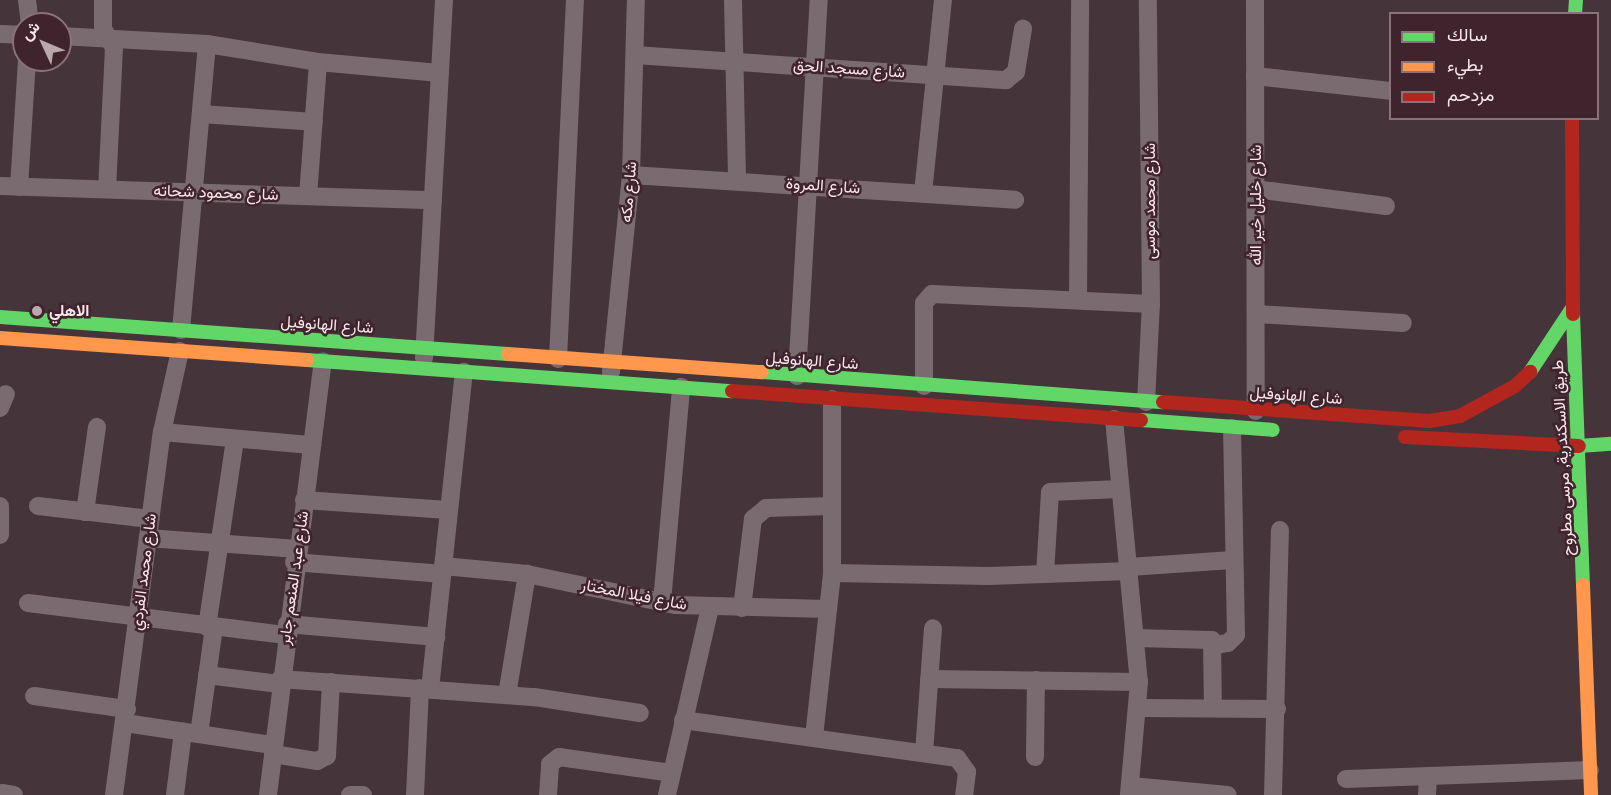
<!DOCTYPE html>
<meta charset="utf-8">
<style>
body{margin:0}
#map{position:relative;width:1611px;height:795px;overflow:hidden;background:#45343a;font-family:"Varela Round",Vazirmatn,sans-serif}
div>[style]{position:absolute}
.street>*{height:18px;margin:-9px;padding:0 9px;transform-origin:9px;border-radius:9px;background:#796b70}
.fast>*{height:14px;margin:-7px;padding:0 7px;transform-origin:7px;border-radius:7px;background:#63d668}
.slow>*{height:14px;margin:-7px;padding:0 7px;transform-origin:7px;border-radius:7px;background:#ff974d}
.jam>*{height:14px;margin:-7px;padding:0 7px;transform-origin:7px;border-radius:7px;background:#b3261e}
.dots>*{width:16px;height:16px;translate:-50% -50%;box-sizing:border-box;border:3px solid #40242d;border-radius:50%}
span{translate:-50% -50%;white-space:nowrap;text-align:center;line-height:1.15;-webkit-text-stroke:5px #40242d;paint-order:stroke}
.street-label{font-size:16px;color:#f9e6eb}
.poi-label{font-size:16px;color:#f9e6eb;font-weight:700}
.left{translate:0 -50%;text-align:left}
.legend{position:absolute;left:1389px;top:12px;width:210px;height:108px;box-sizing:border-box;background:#40242d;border:2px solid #8a7279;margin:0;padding:8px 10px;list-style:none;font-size:18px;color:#f9e6eb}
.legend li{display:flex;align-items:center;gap:12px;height:30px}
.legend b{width:30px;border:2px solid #8a7279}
.north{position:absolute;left:12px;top:12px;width:60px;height:60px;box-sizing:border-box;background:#40242d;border:2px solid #8a7279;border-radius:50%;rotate:314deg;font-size:16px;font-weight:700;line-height:24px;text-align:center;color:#f9e6eb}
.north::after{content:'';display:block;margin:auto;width:21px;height:27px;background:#baa8ad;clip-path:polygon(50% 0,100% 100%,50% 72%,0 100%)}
</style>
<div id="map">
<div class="street">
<i style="left:27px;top:0;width:24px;rotate:83deg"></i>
<i style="left:103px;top:0;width:29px;rotate:90deg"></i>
<i style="left:103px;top:29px;width:21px;rotate:59deg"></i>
<i style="left:114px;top:47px;width:142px;rotate:92.8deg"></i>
<i style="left:733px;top:0;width:181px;rotate:88.7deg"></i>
<i style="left:1255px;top:0;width:411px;rotate:89.9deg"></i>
<i style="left:0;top:34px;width:24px;rotate:2deg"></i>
<i style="left:60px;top:36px;width:147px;rotate:3.1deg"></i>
<i style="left:207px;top:44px;width:112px;rotate:9.2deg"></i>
<i style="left:318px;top:62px;width:122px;rotate:5.2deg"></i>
<i style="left:635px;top:55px;width:372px;rotate:3.9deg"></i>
<i style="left:1006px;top:80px;width:13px;rotate:-39deg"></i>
<i style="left:1016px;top:72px;width:44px;rotate:-80.8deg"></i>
<i style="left:1255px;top:76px;width:136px;rotate:6.3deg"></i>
<i style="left:201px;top:114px;width:113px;rotate:4deg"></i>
<i style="left:631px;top:175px;width:385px;rotate:3.7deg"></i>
<i style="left:0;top:186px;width:433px;rotate:1.9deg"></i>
<i style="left:19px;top:187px;width:127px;rotate:-86.4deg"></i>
<i style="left:1255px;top:189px;width:132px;rotate:7.4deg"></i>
<i style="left:923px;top:193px;width:194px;rotate:-84.1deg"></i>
<i style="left:308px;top:196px;width:134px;rotate:-85.7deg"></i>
<i style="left:1078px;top:300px;width:300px;rotate:-89.6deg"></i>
<i style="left:1256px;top:314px;width:147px;rotate:3.5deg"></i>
<i style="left:181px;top:330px;width:287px;rotate:-84.8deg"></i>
<i style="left:424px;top:358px;width:359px;rotate:-86.8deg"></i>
<i style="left:558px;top:359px;width:359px;rotate:-87.3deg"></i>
<i style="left:611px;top:372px;width:198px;rotate:-84.2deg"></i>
<i style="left:631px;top:175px;width:175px;rotate:-88.4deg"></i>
<i style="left:797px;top:376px;width:377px;rotate:-86.7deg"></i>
<i style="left:924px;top:386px;width:83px;rotate:-90deg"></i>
<i style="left:924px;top:303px;width:12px;rotate:-48deg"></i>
<i style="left:932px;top:294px;width:219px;rotate:2.6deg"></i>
<i style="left:1146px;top:402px;width:98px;rotate:-87.1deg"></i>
<i style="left:1151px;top:304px;width:304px;rotate:-90.6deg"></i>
<i style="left:0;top:408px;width:15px;rotate:-67deg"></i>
<i style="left:1114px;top:419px;width:264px;rotate:84.6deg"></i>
<i style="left:1139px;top:682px;width:113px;rotate:95.1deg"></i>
<i style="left:162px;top:432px;width:151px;rotate:5deg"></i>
<i style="left:304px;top:500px;width:144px;rotate:4deg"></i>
<i style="left:0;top:506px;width:29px;rotate:90deg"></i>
<i style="left:38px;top:506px;width:113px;rotate:6.6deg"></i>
<i style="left:85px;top:512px;width:86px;rotate:-82deg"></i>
<i style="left:148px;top:538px;width:149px;rotate:4.2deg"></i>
<i style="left:294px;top:562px;width:149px;rotate:4.6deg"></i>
<i style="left:443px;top:566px;width:84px;rotate:5.4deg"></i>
<i style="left:527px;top:574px;width:151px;rotate:11.8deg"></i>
<i style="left:675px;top:605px;width:152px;rotate:1.5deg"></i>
<i style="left:1129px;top:567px;width:104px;rotate:-3.9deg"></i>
<i style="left:832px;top:573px;width:156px;rotate:1.1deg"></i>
<i style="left:988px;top:576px;width:142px;rotate:-2deg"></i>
<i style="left:1045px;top:574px;width:82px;rotate:-86.5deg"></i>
<i style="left:1050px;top:492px;width:70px;rotate:-2.5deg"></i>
<i style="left:662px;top:602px;width:216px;rotate:-84.9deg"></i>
<i style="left:28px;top:603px;width:260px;rotate:7.1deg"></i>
<i style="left:742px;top:608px;width:90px;rotate:-83deg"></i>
<i style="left:753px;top:519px;width:17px;rotate:-40deg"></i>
<i style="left:766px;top:508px;width:65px;rotate:-1.8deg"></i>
<i style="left:287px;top:624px;width:150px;rotate:5deg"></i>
<i style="left:207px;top:627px;width:190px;rotate:-81.5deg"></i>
<i style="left:1135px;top:638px;width:77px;rotate:1.5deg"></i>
<i style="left:1212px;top:640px;width:68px;rotate:89.2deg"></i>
<i style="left:1215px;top:645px;width:13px;rotate:-9deg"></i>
<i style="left:1228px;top:643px;width:11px;rotate:-45deg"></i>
<i style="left:1236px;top:635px;width:207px;rotate:-91.1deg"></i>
<i style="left:207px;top:675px;width:73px;rotate:7.1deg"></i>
<i style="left:280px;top:679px;width:255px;rotate:4.1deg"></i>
<i style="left:534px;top:697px;width:107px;rotate:8.6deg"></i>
<i style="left:929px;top:679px;width:210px;rotate:0.8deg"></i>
<i style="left:430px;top:689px;width:319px;rotate:-83.9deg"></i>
<i style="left:507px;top:695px;width:123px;rotate:-80.6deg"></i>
<i style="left:34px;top:696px;width:94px;rotate:8deg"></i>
<i style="left:1139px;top:708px;width:138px;rotate:0.4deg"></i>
<i style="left:683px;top:720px;width:277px;rotate:7.9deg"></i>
<i style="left:957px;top:758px;width:17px;rotate:54deg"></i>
<i style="left:967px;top:772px;width:23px;rotate:97deg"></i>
<i style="left:125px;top:723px;width:150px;rotate:8.5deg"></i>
<i style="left:199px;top:734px;width:108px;rotate:-82deg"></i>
<i style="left:814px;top:737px;width:165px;rotate:-83.7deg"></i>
<i style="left:832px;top:573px;width:174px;rotate:-90deg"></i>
<i style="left:924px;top:753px;width:125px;rotate:-85.9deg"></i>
<i style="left:273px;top:754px;width:45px;rotate:9deg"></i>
<i style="left:317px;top:761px;width:11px;rotate:-27deg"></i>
<i style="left:327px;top:756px;width:74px;rotate:-86.9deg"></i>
<i style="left:1035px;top:757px;width:77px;rotate:-89.3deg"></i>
<i style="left:1346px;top:779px;width:244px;rotate:-2.1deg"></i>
<i style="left:1131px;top:786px;width:97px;rotate:5.3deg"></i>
<i style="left:2px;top:793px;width:12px;rotate:9deg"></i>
<i style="left:114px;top:795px;width:366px;rotate:-82.5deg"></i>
<i style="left:162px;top:432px;width:83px;rotate:-77.5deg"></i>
<i style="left:175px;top:795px;width:64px;rotate:-82.8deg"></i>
<i style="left:268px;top:795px;width:437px;rotate:-82.8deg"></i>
<i style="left:350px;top:795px;width:13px"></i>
<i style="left:415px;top:795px;width:107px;rotate:-87.3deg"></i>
<i style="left:548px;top:795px;width:31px;rotate:-86deg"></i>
<i style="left:550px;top:764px;width:11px;rotate:-38deg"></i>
<i style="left:559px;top:757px;width:113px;rotate:8.1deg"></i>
<i style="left:667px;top:795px;width:193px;rotate:-77.1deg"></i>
<i style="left:1273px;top:795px;width:265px;rotate:-88.5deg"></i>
<i style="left:1427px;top:795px;width:19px;rotate:-87deg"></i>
</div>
<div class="fast">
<i style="left:1575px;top:14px;width:14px;rotate:-86deg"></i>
<i style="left:1573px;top:314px;width:271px;rotate:87.9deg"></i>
<i style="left:0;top:317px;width:509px;rotate:4.17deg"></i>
<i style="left:307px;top:360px;width:426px;rotate:4.2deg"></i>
<i style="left:761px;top:372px;width:403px;rotate:4.3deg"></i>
<i style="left:1530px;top:372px;width:78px;rotate:-56.5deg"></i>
<i style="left:1141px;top:420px;width:132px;rotate:4.3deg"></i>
<i style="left:1579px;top:446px;width:32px;rotate:-4deg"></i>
</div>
<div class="slow">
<i style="left:0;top:338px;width:308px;rotate:4.1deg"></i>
<i style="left:508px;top:354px;width:254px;rotate:4.1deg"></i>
<i style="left:1583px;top:585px;width:210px;rotate:87.8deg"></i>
</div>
<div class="jam">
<i style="left:1572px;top:118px;width:196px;rotate:89.7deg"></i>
<i style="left:732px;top:391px;width:410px;rotate:4.1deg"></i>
<i style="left:1163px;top:402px;width:267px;rotate:4.1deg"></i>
<i style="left:1429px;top:421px;width:31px;rotate:-9deg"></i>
<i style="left:1460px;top:416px;width:63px;rotate:-28.6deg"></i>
<i style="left:1515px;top:386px;width:21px;rotate:-43deg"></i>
<i style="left:1405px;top:437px;width:174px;rotate:3deg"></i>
</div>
<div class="dots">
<i style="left:37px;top:311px;background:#baa8ad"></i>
</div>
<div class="street-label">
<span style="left:849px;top:69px;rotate:4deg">شارع مسجد الحق</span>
<span style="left:823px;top:186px;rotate:4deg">شارع المروة</span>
<span style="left:629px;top:192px;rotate:-85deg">شارع مكه</span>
<span style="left:216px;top:193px;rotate:2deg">شارع محمود شحاته</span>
<span style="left:1150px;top:201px;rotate:-90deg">شارع محمد موسى</span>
<span style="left:1256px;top:205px;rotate:-90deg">شارع خليل خير الله</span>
<span style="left:327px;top:325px;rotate:4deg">شارع الهانوفيل</span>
<span style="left:812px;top:361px;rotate:4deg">شارع الهانوفيل</span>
<span style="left:1296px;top:396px;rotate:4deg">شارع الهانوفيل</span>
<span style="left:1563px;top:458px;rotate:-93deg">طريق الاسكندرية, مرسى مطروح</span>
<span style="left:144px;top:572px;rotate:-83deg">شارع محمد الفردي</span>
<span style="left:294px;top:578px;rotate:-82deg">شارع عبد المنعم جابر</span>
<span style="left:634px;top:595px;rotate:11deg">شارع فيلا المختار</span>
</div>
<div class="poi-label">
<span class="left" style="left:49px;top:311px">الاهلي</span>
</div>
<ul class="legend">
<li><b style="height:8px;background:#63d668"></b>سالك</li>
<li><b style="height:8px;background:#ff974d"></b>بطيء</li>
<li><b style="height:8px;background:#b3261e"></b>مزدحم</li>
</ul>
<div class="north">ش</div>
</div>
